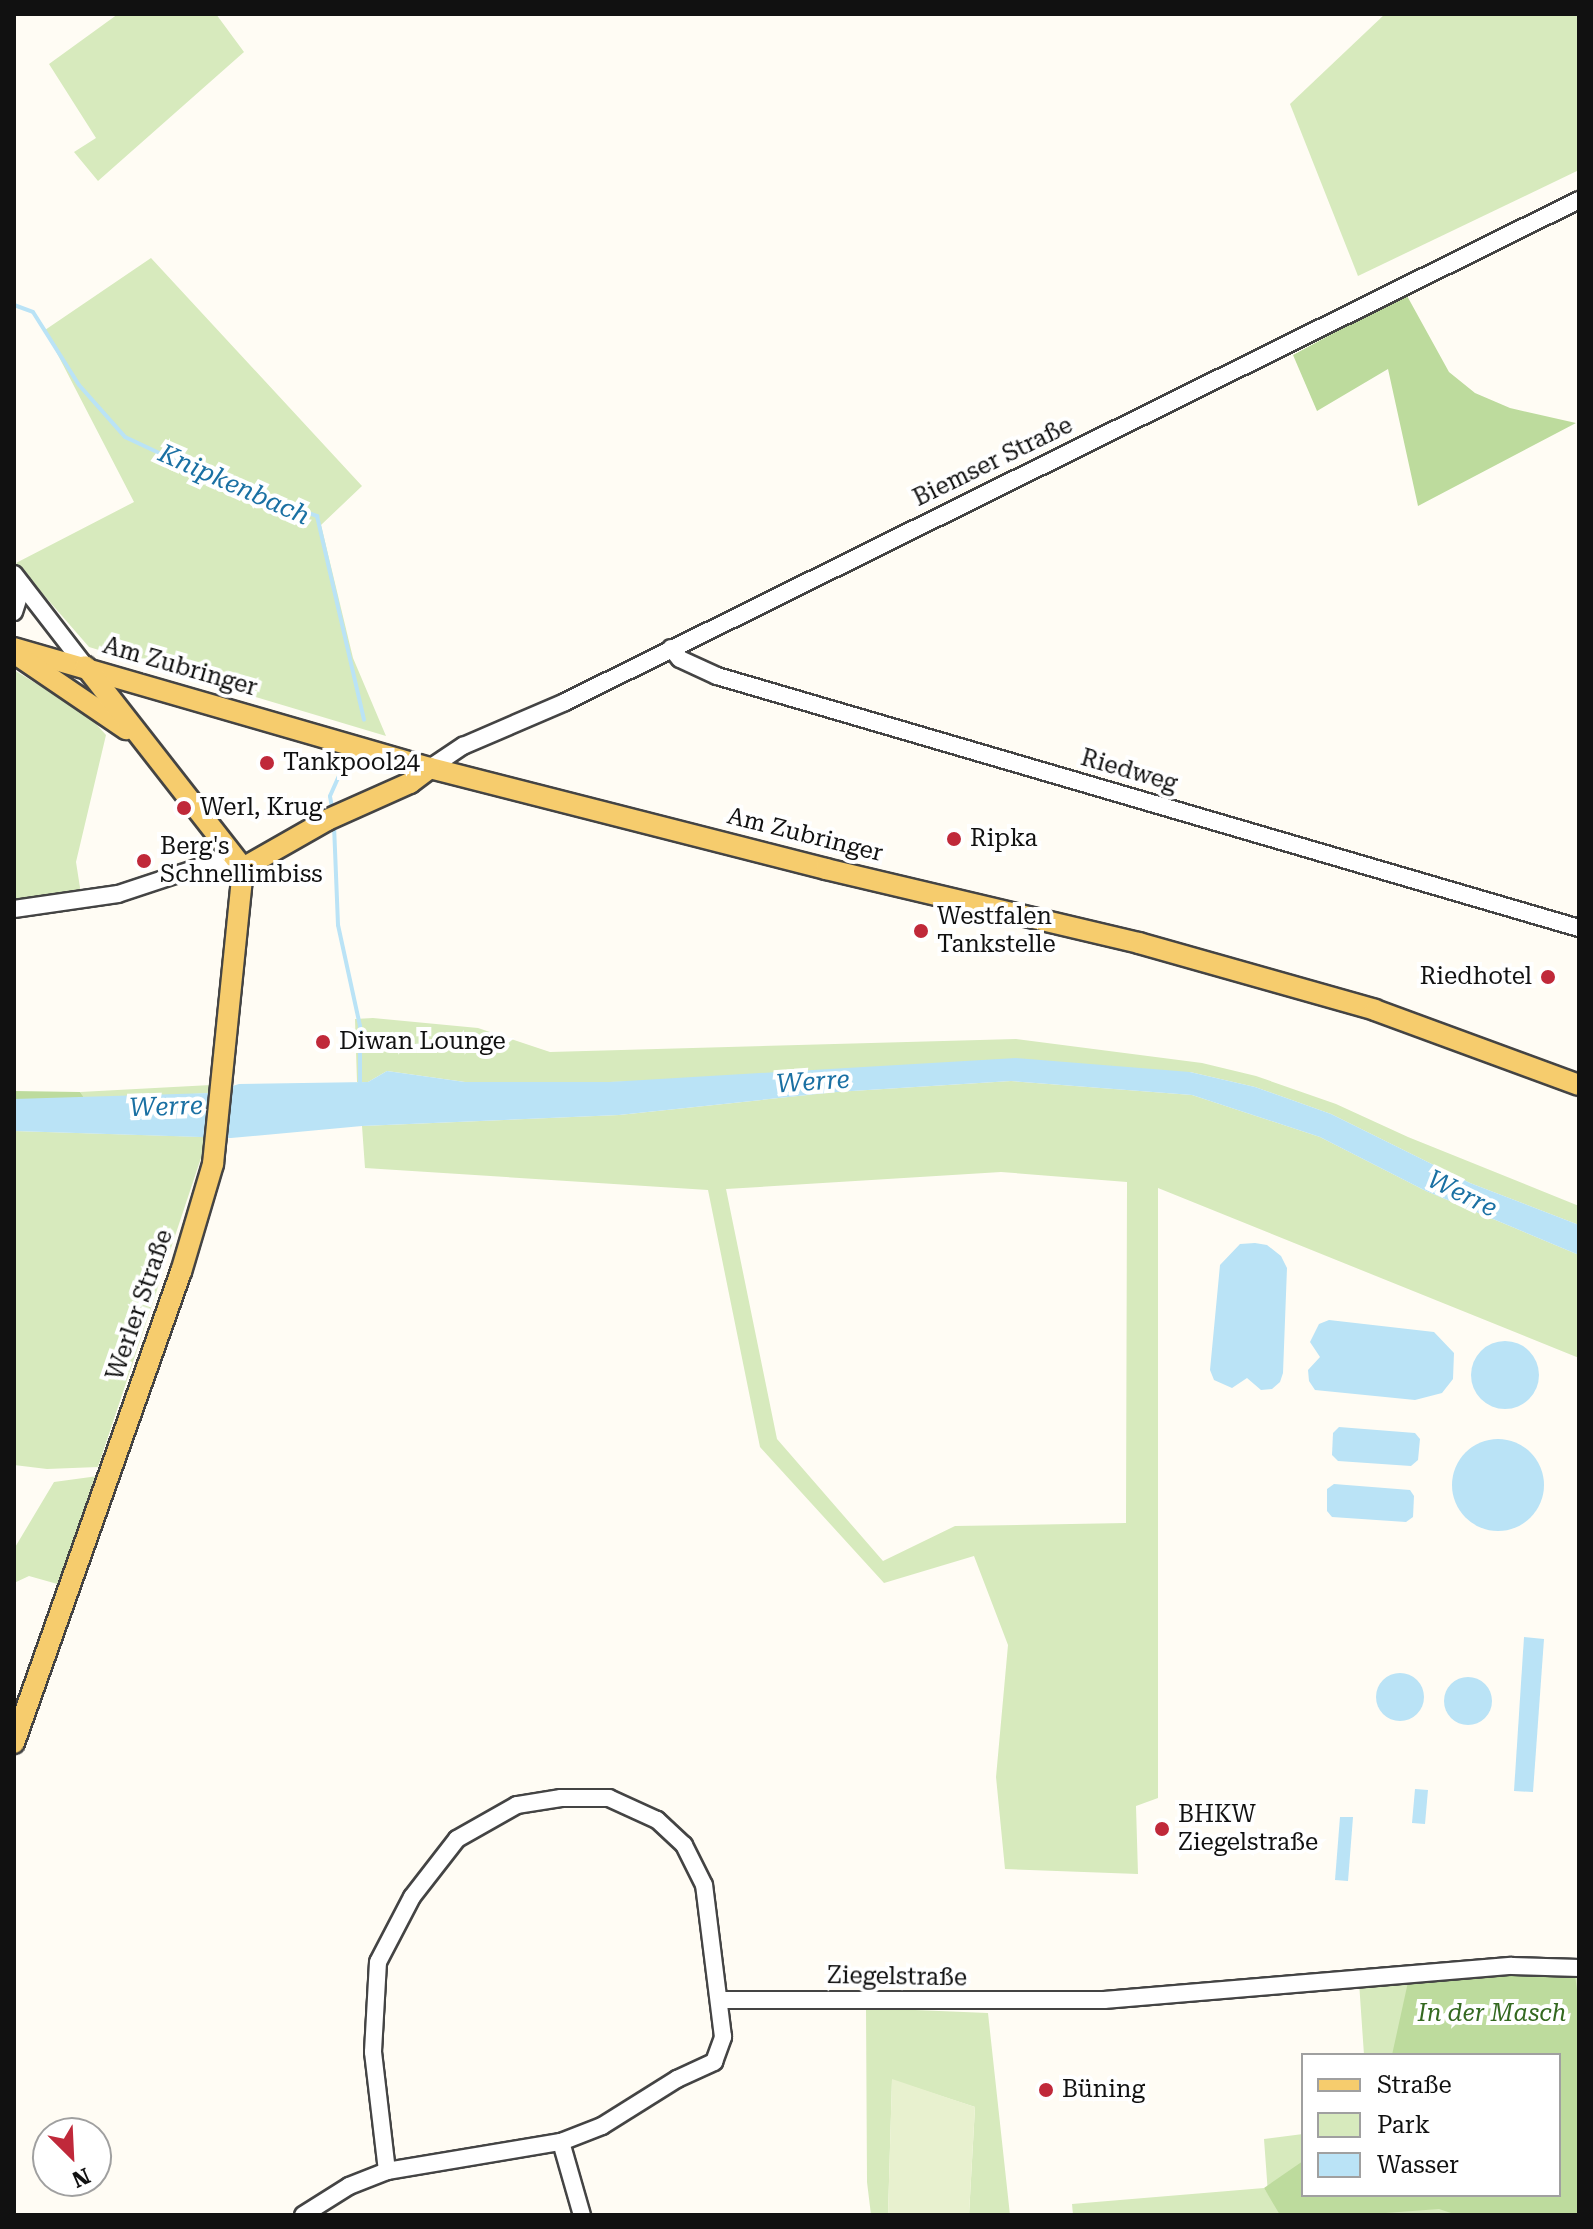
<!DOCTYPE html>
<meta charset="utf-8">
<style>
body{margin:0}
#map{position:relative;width:1593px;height:2229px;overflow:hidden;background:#fffcf4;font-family:"Roboto Serif",serif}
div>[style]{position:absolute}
.green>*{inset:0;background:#d7eabd}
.forest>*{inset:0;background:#bddb9d}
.pitch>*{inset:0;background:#e8f1cf}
.water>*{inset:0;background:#bae3f6}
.round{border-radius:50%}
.stream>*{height:4px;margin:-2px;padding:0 2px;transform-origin:2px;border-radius:2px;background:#bae3f6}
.roads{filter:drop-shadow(2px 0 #444) drop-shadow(-2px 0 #444) drop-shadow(0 2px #444) drop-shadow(0 -2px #444)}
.minor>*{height:16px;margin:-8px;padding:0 8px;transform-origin:8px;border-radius:8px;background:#fff}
.major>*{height:20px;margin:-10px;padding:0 10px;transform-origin:10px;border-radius:10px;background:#f6cc6d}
.dots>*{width:22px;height:22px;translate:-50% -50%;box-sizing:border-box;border:4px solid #fff;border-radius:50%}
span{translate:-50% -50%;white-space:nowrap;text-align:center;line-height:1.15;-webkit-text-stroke:8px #fff;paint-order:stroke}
.street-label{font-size:24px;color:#111}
.poi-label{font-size:24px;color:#111}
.left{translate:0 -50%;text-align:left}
.right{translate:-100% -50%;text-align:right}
.park-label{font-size:24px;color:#346920;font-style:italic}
.water-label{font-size:26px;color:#1a70a3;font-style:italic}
.frame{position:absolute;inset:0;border:16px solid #111;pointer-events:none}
.legend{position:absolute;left:1301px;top:2053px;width:260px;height:144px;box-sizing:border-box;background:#fff;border:2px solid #a0a0a0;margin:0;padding:10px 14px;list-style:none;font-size:24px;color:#111}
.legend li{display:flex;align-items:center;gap:16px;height:40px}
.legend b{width:40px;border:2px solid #a0a0a0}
.north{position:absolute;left:32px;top:2117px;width:80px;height:80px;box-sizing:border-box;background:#fff;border:2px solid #a0a0a0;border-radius:50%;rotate:156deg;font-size:22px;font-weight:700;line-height:32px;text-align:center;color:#111}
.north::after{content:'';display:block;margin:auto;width:28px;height:36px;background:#c0293a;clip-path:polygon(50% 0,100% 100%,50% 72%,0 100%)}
</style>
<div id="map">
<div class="green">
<i style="clip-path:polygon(118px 14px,216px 14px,244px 52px,98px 181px,74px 152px,96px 138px,49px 64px)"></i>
<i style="clip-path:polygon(1385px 14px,1579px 14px,1579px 170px,1358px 276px,1290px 104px)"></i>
<i style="clip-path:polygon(151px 258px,362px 486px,321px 525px,353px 658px,386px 736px,89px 647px,16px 563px,134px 502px,45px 330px)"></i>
<i style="clip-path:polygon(14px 670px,88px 715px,106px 735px,76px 862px,81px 894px,14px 902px)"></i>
<i style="clip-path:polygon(373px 1018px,478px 1028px,550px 1052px,1016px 1039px,1202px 1063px,1256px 1076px,1336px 1104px,1408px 1137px,1579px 1206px,1579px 1225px,1470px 1183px,1331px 1114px,1255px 1087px,1190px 1072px,609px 1082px,465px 1082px,387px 1071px,368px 1082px,357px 1082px,355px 1019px)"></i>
<i style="clip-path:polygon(evenodd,1011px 1081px,1192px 1095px,1320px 1137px,1426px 1191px,1579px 1255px,1579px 1358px,1158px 1188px,1158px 1798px,1136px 1806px,1138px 1874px,1005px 1869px,996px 1777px,1008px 1645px,974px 1556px,884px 1583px,760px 1447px,708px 1190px,365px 1168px,362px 1126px,619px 1115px,836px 1092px,1011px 1081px,1001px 1172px,1127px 1182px,1126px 1523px,955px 1526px,883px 1561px,777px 1439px,726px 1189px,1001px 1172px)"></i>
<i style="clip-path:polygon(211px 1085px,210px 1093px,86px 1100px,80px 1092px)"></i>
<i style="clip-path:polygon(14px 1131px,205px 1137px,201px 1158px,98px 1467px,47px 1469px,14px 1465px)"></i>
<i style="clip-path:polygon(98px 1476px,61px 1585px,29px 1576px,14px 1583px,14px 1549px,54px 1482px)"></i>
<i style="clip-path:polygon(1481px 1973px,1579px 1975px,1579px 2215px,1073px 2215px,1072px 2204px,1264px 2188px,1268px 2194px,1264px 2139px,1303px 2134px,1303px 2195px,1559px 2195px,1559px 2055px,1364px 2055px,1359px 1982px)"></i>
<i style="clip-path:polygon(866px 2008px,988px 2013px,1010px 2215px,969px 2215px,975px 2107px,892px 2080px,888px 2215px,871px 2215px,867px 2182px)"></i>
</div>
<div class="forest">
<i style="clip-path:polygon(1406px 294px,1449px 372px,1475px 393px,1510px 408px,1576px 423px,1418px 506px,1388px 369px,1317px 411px,1293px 355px)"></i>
<i style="clip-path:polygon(14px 1091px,80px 1092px,86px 1100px,14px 1099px)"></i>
<i style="clip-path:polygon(1525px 1974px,1575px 1975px,1579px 2004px,1579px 2215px,1457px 2215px,1439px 2209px,1359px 2215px,1280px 2215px,1264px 2188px,1303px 2161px,1303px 2195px,1559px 2195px,1559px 2055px,1392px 2055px,1408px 1982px)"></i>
</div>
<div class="pitch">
<i style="clip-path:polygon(892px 2079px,975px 2107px,969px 2215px,888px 2215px)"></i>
</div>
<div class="water">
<i style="clip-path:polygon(1016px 1058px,1190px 1072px,1255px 1087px,1331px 1114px,1470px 1183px,1579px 1225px,1579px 1255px,1426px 1191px,1320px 1137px,1192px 1095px,1011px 1081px,836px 1092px,619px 1115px,362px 1126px,231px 1138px,14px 1131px,14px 1099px,210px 1093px,239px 1084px,368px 1082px,387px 1071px,465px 1082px,609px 1082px)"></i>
<i style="clip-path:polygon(1255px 1243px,1267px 1245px,1281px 1256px,1287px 1268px,1283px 1373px,1280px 1382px,1272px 1389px,1261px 1390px,1247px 1378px,1232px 1388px,1214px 1380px,1210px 1370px,1220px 1265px,1240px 1244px)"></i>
<i style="clip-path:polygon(1329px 1320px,1434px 1332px,1454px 1353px,1453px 1379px,1442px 1393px,1415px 1400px,1315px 1390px,1309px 1381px,1308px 1370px,1320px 1357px,1310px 1342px,1319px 1324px)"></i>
<i class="round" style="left:1471px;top:1341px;width:68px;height:68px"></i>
<i style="clip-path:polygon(1339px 1427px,1415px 1433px,1420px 1439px,1418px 1460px,1411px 1466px,1338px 1461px,1332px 1455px,1333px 1433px)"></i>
<i class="round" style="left:1452px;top:1439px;width:92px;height:92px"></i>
<i style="clip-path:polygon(1334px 1484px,1410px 1490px,1414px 1496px,1413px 1517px,1406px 1522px,1332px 1517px,1327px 1511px,1327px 1489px)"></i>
<i style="clip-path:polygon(1524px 1637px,1544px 1639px,1533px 1792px,1514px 1791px)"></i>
<i class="round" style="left:1376px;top:1673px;width:48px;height:48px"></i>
<i class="round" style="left:1444px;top:1677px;width:48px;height:48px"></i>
<i style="clip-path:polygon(1415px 1789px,1428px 1790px,1425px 1824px,1412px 1823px)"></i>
<i style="clip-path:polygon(1340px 1817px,1353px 1817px,1348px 1881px,1335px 1880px)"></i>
</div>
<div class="stream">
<i style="left:14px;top:305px;width:20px;rotate:20deg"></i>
<i style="left:33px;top:312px;width:86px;rotate:57.8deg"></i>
<i style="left:79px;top:385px;width:69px;rotate:48.5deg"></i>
<i style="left:125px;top:437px;width:108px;rotate:25.1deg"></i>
<i style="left:223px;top:483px;width:100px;rotate:19.3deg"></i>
<i style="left:317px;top:516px;width:209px;rotate:77deg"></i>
<i style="left:333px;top:812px;width:16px;rotate:-101deg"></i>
<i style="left:330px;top:796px;width:30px;rotate:-66deg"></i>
<i style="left:334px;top:825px;width:100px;rotate:87.7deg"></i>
<i style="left:338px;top:925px;width:103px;rotate:77.7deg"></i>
<i style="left:360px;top:1026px;width:59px;rotate:90deg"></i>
<i style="left:1579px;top:1491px;width:30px;rotate:90deg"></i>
</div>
<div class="roads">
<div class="minor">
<i style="left:14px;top:574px;width:116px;rotate:52.3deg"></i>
<i style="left:14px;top:612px;width:28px;rotate:-72deg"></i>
<i style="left:671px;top:648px;width:14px;rotate:51deg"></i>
<i style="left:680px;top:659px;width:41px;rotate:24.7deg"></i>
<i style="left:717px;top:676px;width:898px;rotate:16.3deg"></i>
<i style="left:430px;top:768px;width:40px;rotate:-34deg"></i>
<i style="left:463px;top:746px;width:111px;rotate:-23.3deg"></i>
<i style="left:565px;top:702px;width:1131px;rotate:-26.34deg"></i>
<i style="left:14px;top:909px;width:105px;rotate:-8.2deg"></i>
<i style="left:118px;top:894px;width:121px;rotate:-18.3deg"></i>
<i style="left:721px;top:2000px;width:383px"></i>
<i style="left:1104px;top:2000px;width:409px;rotate:-4.8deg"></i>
<i style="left:1512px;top:1966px;width:67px;rotate:1.7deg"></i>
<i style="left:561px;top:2142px;width:76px;rotate:74deg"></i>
<i style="left:303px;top:2215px;width:54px;rotate:-32.2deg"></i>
<i style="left:349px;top:2186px;width:41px;rotate:-21.5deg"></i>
<i style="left:387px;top:2171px;width:176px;rotate:-9.5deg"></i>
<i style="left:561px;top:2142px;width:44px;rotate:-21.3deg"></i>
<i style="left:602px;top:2126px;width:89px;rotate:-32.1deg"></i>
<i style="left:677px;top:2079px;width:41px;rotate:-24.7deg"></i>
<i style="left:714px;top:2062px;width:27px;rotate:-70deg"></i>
<i style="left:723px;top:2037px;width:153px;rotate:-97.1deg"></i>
<i style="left:704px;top:1885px;width:45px;rotate:-116.6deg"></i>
<i style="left:684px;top:1845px;width:37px;rotate:-137deg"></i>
<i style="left:657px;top:1820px;width:53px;rotate:-155.4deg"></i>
<i style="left:609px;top:1798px;width:48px;rotate:180deg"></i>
<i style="left:561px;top:1798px;width:45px;rotate:171deg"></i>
<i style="left:517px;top:1805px;width:69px;rotate:150.5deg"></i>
<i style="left:457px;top:1839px;width:73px;rotate:127.8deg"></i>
<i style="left:412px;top:1897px;width:73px;rotate:117.6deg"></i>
<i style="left:378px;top:1962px;width:90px;rotate:93.2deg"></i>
<i style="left:373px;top:2052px;width:120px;rotate:83.3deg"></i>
</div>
<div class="major">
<i style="left:14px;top:648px;width:433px;rotate:16.1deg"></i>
<i style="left:430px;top:768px;width:409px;rotate:14.3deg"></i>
<i style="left:826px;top:869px;width:322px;rotate:13.3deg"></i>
<i style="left:1139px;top:943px;width:245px;rotate:15.8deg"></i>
<i style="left:1375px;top:1010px;width:217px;rotate:20.2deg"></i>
<i style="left:17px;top:655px;width:132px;rotate:34.2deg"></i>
<i style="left:243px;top:868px;width:97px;rotate:-29.7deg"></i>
<i style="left:327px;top:820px;width:91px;rotate:-24deg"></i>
<i style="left:410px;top:783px;width:25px;rotate:-37deg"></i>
<i style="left:14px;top:1743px;width:500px;rotate:-70.5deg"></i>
<i style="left:181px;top:1272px;width:113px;rotate:-73.5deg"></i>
<i style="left:213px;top:1164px;width:298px;rotate:-84.2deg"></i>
<i style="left:243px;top:868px;width:256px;rotate:-128deg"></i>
</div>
</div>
<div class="dots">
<i style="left:267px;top:763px;background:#c0293a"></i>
<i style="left:184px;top:808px;background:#c0293a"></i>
<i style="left:954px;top:839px;background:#c0293a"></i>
<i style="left:144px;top:861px;background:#c0293a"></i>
<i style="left:921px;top:931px;background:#c0293a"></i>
<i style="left:1548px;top:977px;background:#c0293a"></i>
<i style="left:323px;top:1042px;background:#c0293a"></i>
<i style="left:1162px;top:1829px;background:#c0293a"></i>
<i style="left:1046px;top:2090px;background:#c0293a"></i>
</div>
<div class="street-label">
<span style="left:993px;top:462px;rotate:-26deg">Biemser Straße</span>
<span style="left:180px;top:667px;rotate:16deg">Am Zubringer</span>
<span style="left:1129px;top:771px;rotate:16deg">Riedweg</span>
<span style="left:805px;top:835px;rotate:14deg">Am Zubringer</span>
<span style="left:140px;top:1305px;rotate:-71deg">Werler Straße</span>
<span style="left:897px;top:1977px;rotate:1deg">Ziegelstraße</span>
</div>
<div class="poi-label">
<span class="left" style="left:283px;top:763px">Tankpool24</span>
<span class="left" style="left:200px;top:808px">Werl, Krug</span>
<span class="left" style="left:970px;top:839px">Ripka</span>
<span class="left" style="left:160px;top:861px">Berg's<br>Schnellimbiss</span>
<span class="left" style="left:937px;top:931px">Westfalen<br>Tankstelle</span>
<span class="right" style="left:1532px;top:977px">Riedhotel</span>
<span class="left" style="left:339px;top:1042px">Diwan Lounge</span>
<span class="left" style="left:1178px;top:1829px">BHKW<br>Ziegelstraße</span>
<span class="left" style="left:1062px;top:2090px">Büning</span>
</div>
<div class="park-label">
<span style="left:1492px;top:2014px">In der Masch</span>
</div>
<div class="water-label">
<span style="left:234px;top:485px;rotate:24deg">Knipkenbach</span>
<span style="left:813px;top:1082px;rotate:-4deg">Werre</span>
<span style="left:166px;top:1107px;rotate:-2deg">Werre</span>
<span style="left:1462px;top:1194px;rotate:26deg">Werre</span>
</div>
<div class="frame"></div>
<ul class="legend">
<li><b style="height:10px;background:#f6cc6d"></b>Straße</li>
<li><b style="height:22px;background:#d7eabd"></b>Park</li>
<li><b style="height:22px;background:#bae3f6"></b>Wasser</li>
</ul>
<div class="north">N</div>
</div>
